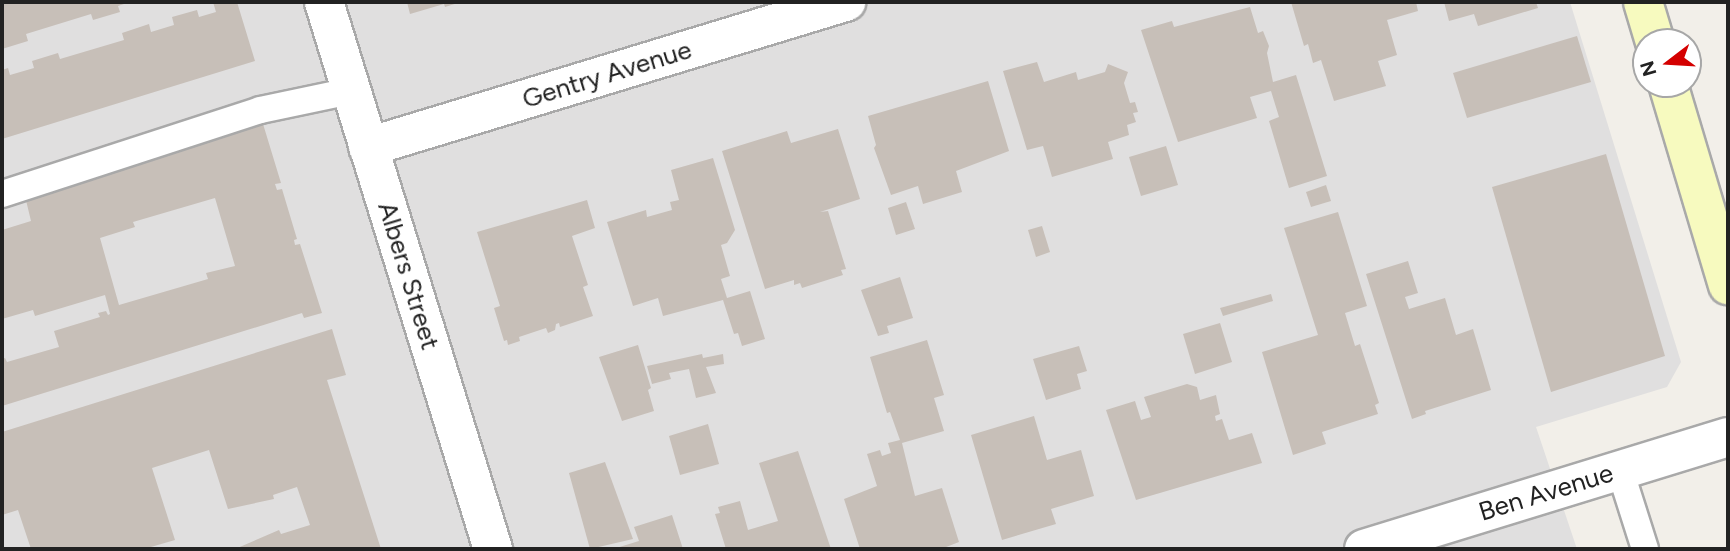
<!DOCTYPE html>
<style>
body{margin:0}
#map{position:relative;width:1730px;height:551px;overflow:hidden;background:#f2efe9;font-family:Figtree,sans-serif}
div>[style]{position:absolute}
.residential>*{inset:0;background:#e0dfdf}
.building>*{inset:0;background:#c7bfb8}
.roads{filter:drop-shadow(2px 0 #a9a9a9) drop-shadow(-2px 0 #a9a9a9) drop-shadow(0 2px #a9a9a9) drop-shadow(0 -2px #a9a9a9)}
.lane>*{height:26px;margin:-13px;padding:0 13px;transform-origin:13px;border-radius:13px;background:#fff}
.street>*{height:38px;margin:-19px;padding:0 19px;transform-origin:19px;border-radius:19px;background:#fff}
.secondary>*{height:38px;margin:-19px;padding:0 19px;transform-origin:19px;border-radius:19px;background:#f7fabf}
span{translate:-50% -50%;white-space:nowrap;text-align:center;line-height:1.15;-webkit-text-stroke:5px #fff;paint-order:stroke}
.street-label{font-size:26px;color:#222}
.frame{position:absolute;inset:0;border:4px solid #222;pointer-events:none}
.north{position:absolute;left:1632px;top:28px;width:70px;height:70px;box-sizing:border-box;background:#fff;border:2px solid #a7a7a7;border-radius:50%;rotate:253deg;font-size:19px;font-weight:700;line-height:28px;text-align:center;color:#222}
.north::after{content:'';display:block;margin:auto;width:24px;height:32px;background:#d40000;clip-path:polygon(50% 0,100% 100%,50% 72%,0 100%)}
</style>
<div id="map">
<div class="residential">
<i style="clip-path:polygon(2px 2px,1570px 2px,1681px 362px,1667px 387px,1536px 427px,1577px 549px,2px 549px)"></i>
</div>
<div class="building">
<i style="clip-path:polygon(2px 2px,130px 2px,118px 6px,120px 12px,93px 20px,91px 14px,26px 34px,28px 41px,2px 49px)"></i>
<i style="clip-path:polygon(213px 2px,237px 2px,255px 61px,2px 139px,2px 70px,8px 68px,10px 75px,34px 68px,32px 61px,58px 53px,60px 59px,124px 40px,122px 33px,149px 24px,151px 32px,174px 25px,172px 17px,197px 10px,199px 17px,216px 12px)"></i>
<i style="clip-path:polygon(407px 2px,461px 2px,445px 7px,444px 4px,410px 14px)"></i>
<i style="clip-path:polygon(1291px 2px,1416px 2px,1418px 11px,1387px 20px,1397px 55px,1378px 61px,1386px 86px,1334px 101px,1321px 60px,1313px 63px,1308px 44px,1304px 46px)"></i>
<i style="clip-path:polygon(1444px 2px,1536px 2px,1538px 8px,1478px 26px,1474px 14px,1449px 21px)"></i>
<i style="clip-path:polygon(1250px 7px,1258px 33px,1263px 31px,1269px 46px,1267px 53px,1273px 82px,1296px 75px,1327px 176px,1289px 188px,1269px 121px,1279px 117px,1271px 91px,1250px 97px,1257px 118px,1178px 142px,1141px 30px,1172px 21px,1174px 27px)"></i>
<i style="clip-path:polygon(1577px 36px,1591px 82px,1467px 118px,1453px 73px)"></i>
<i style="clip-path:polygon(1037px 62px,1044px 82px,1076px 72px,1078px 80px,1105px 72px,1108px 64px,1128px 72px,1124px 83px,1130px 103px,1135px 102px,1138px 112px,1133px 113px,1136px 122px,1127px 125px,1129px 135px,1108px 142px,1113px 159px,1052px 177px,1043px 146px,1027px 150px,1003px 71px)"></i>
<i style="clip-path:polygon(988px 81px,1009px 151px,956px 171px,962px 192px,923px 204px,918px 186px,891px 195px,874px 148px,876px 145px,868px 116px)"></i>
<i style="clip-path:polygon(evenodd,260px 114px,281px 183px,275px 184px,277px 190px,282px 189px,297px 239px,294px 240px,295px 245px,300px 244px,322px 313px,304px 318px,302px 313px,2px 406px,2px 359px,5px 358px,7px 362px,59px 347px,54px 331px,100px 317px,98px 313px,106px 311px,108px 315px,110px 314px,105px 295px,35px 316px,33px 310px,2px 319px,2px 230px,31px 221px,24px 192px,260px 114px,215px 198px,235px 266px,206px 273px,208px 279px,119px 305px,100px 238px,135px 227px,133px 222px,215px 198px)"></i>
<i style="clip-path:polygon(838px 129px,860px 199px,820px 212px,828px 211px,846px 269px,841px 270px,843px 275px,802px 288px,800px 283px,794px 285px,794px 280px,765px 289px,722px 151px,787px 131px,791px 143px)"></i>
<i style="clip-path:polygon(1166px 146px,1178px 185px,1141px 196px,1129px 157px)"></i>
<i style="clip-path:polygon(1606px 154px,1665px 356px,1551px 392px,1492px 187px)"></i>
<i style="clip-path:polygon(713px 158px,735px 230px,727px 243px,721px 245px,730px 276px,721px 279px,727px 298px,750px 291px,765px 339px,742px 346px,738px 333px,734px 334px,723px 300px,663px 316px,658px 298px,633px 306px,607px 222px,646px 210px,647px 217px,672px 210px,670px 202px,679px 200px,671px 170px)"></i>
<i style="clip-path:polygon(1326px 185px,1331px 201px,1311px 207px,1306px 192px)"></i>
<i style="clip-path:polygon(587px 200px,595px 228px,572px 236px,588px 285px,583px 287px,593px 316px,560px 327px,559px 323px,556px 324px,555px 330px,548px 333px,546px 328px,519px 337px,520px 341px,508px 345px,507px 340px,504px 341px,494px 308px,500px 306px,477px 232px)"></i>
<i style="clip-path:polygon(906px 202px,915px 229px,896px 235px,888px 208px)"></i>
<i style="clip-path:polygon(1338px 212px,1367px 306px,1345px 313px,1355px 346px,1360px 344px,1379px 403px,1375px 405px,1378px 414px,1322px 432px,1326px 444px,1293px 455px,1262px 352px,1318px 335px,1284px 228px)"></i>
<i style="clip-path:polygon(1042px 226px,1050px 252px,1036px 257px,1028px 230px)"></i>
<i style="clip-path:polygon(1408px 261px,1418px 293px,1405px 297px,1409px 309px,1445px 298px,1456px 335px,1473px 329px,1491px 390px,1425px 411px,1426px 414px,1412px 419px,1366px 274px)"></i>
<i style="clip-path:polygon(900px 277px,913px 318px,887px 326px,889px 333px,878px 336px,861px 290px)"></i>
<i style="clip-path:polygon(1271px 294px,1273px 301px,1223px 316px,1220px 308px)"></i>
<i style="clip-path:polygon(1220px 323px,1232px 362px,1195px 374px,1183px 334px)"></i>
<i style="clip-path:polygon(332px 329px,346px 375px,327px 380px,381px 549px,235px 549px,279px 530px,281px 534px,310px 525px,297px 487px,273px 495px,274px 499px,228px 509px,209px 450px,152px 468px,175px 540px,144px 549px,31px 549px,18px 510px,2px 515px,2px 432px)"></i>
<i style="clip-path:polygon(927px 340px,944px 395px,934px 398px,944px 431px,902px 443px,915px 496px,942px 488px,959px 542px,941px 549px,860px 549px,844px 499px,877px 486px,867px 454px,880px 450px,882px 456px,891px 453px,888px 443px,900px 440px,890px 412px,887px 413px,870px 357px)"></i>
<i style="clip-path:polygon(638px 345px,651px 388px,648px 390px,654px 411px,622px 421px,599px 357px)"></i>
<i style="clip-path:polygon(1079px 346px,1087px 371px,1077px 374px,1081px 389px,1046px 400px,1033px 359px)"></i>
<i style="clip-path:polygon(702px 354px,703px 358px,723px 354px,724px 364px,706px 367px,716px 393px,696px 398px,689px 369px,669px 373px,671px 379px,652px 384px,647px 366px)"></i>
<i style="clip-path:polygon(1187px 384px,1197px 387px,1200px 400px,1216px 395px,1220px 414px,1215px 416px,1216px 421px,1222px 419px,1229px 440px,1252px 433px,1262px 463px,1136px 500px,1106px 410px,1135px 401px,1141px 420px,1151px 417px,1144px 397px)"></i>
<i style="clip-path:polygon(1034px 416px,1047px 460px,1081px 450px,1094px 496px,1051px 509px,1056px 524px,1002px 540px,971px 435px)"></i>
<i style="clip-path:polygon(708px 424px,719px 464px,680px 475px,669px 436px)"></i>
<i style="clip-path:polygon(798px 451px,831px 549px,726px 549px,715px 514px,720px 513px,718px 507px,740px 501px,748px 530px,778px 521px,759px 463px)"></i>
<i style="clip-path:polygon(605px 462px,633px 539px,590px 549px,569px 473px)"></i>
<i style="clip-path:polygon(672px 515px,683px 549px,613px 549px,639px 541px,634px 527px)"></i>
</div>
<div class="roads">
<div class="lane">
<i style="left:2px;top:194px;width:271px;rotate:-18deg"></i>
<i style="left:260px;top:110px;width:93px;rotate:-11.8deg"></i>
<i style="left:1620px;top:470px;width:83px;rotate:72.4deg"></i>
</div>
<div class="street">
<i style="left:324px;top:2px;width:573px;rotate:72.83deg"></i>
<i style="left:368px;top:147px;width:500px;rotate:-16.9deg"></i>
<i style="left:1364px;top:549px;width:381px;rotate:-17.1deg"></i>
</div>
<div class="secondary">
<i style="left:1643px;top:2px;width:42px;rotate:73.3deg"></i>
<i style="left:1668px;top:84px;width:210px;rotate:73.4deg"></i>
</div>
</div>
<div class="street-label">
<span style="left:607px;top:75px;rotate:-17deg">Gentry Avenue</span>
<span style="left:408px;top:276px;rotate:73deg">Albers Street</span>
<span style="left:1546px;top:493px;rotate:-17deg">Ben Avenue</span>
</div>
<div class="frame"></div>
<div class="north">N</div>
</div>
